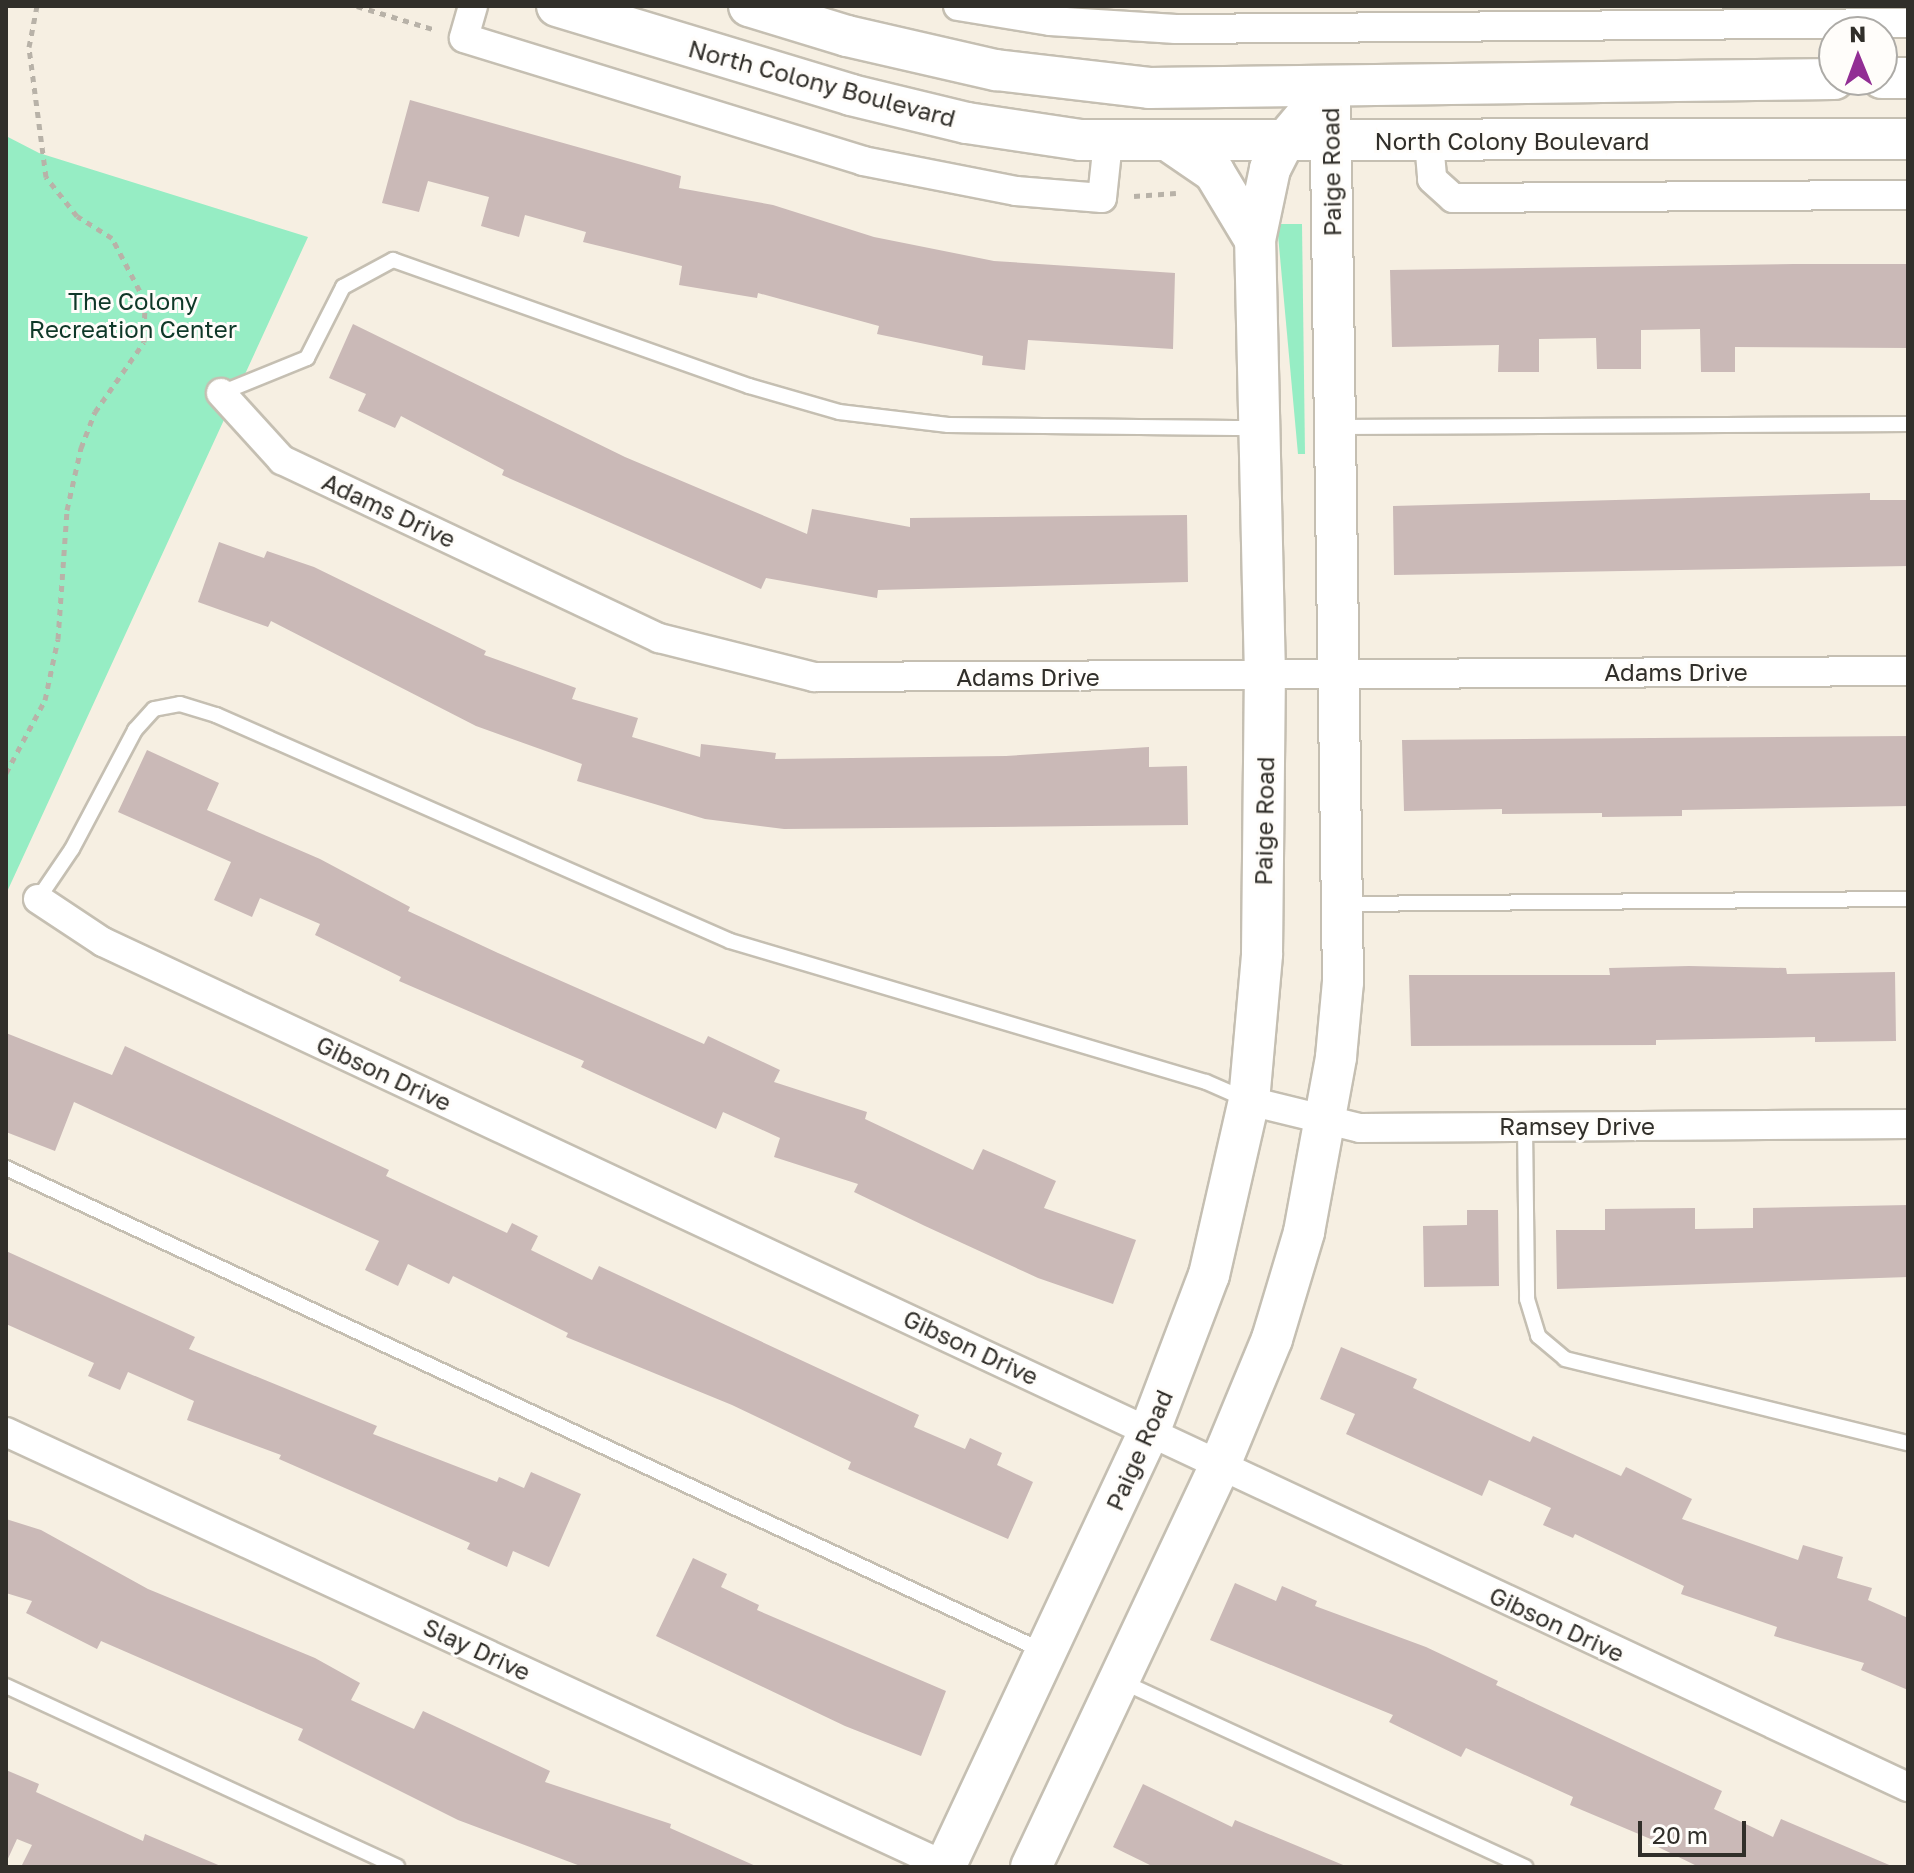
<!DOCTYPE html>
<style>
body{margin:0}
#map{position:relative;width:1914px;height:1873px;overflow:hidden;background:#f6efe2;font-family:"Golos Text",sans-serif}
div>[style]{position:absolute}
.green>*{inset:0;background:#96edc4}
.building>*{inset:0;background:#cab9b7}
.path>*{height:5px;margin-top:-2.5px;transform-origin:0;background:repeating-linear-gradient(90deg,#b8b2a8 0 6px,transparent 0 12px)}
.roads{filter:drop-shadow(2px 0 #c5bfb2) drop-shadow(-2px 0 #c5bfb2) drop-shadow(0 2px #c5bfb2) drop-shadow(0 -2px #c5bfb2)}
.lane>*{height:14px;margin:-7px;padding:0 7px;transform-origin:7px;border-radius:7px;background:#fff}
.street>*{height:28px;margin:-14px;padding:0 14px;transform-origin:14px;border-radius:14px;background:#fff}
.secondary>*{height:40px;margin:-20px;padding:0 20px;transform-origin:20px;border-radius:20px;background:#fff}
span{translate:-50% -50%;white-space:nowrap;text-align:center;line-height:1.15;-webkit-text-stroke:6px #fffdfa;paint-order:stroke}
.street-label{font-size:24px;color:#312f2a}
.park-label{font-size:24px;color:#0f3828}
.frame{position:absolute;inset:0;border:8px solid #312f2a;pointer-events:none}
.north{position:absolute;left:1818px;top:16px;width:80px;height:80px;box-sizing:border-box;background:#fffdfa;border:2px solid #adaba7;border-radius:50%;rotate:359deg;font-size:22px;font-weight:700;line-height:32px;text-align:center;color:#312f2a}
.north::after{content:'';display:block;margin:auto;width:28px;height:36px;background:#922e94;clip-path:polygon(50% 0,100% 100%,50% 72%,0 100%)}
.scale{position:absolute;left:1638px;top:1821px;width:108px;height:36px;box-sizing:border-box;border:4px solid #312f2a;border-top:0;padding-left:10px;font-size:24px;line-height:28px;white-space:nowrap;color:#312f2a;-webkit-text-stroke:6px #fffdfa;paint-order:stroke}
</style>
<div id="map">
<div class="green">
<i style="clip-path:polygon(6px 136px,39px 153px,308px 237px,6px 894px)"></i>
<i style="clip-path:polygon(1277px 224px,1302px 224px,1305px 454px,1298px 454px)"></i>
</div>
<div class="building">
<i style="clip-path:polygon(410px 100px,681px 176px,679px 188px,773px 205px,874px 237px,994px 261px,1175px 273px,1173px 349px,1028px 340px,1025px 370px,982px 365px,983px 356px,877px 334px,879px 326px,758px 293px,757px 298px,679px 285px,682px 266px,583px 242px,586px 232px,525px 215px,519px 237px,481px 226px,489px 197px,428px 181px,419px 212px,382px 203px)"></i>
<i style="clip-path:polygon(1794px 264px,1908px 264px,1908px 348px,1735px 347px,1735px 372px,1701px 372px,1700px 329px,1641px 330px,1641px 369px,1597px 369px,1596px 338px,1539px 339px,1539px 372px,1498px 372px,1499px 345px,1392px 347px,1390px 270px)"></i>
<i style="clip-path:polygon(353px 324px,625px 457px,807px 534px,812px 509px,910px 527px,910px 518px,1187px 515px,1188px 582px,878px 590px,877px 598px,766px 578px,761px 589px,502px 475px,504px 470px,401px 416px,395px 428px,358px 411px,366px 394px,329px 378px)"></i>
<i style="clip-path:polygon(1870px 493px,1870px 500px,1908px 500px,1908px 566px,1394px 575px,1393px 506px)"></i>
<i style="clip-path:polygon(219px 542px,264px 558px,267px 551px,314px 567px,486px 651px,484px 655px,576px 688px,572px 699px,638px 718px,632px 737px,700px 757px,701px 744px,776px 753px,775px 759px,1006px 756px,1149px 747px,1149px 767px,1187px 766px,1188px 825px,784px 829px,705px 819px,577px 781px,582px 764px,476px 726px,271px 621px,268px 627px,198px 602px)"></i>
<i style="clip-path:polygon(1908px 736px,1908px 806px,1682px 810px,1682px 816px,1602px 817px,1602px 813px,1502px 814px,1502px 809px,1404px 811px,1402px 740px)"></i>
<i style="clip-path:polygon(147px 750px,219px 783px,207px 810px,320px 859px,410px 907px,408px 911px,498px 953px,704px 1044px,708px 1036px,780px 1070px,774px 1082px,867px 1112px,865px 1119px,973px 1170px,983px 1149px,1056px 1181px,1044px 1208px,1136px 1240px,1113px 1304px,1038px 1278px,925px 1226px,854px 1192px,858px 1184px,774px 1157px,780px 1138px,723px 1112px,716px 1129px,581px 1067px,584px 1061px,399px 981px,401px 977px,315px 935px,320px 924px,260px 898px,252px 917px,214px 900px,231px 862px,118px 812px)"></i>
<i style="clip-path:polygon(1689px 966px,1786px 968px,1787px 974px,1895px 972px,1896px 1041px,1815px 1042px,1815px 1037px,1656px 1040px,1656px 1045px,1411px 1046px,1409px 975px,1610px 975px,1609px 968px)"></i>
<i style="clip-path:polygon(6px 1033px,112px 1075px,125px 1046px,389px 1170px,386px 1176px,507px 1233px,512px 1223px,538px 1236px,531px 1250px,592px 1280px,599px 1266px,919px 1415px,914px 1427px,965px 1449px,970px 1438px,1002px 1453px,997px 1465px,1033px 1482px,1008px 1539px,848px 1469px,851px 1462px,732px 1405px,566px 1337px,568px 1333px,453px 1276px,449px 1284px,408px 1264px,398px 1286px,365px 1270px,379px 1241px,74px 1102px,55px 1151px,6px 1132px)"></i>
<i style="clip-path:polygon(1908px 1205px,1908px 1277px,1557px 1289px,1556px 1230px,1605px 1230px,1605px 1209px,1695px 1208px,1695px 1229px,1753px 1228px,1753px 1208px)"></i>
<i style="clip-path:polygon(1467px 1210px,1498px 1210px,1499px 1286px,1424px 1287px,1423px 1226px,1467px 1225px)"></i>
<i style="clip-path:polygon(6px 1251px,195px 1337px,189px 1349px,377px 1426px,373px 1434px,497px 1482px,499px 1477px,524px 1488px,531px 1472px,581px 1494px,549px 1567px,513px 1551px,507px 1567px,467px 1549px,470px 1543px,279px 1459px,281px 1455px,187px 1420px,194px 1401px,128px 1372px,120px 1390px,88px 1376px,94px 1363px,6px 1324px)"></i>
<i style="clip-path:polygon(1341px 1347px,1417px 1379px,1413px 1388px,1530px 1442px,1533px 1436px,1621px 1476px,1626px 1467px,1692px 1499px,1682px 1519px,1798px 1560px,1803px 1545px,1843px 1557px,1837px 1578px,1872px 1588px,1868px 1600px,1908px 1618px,1908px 1690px,1861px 1670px,1864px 1663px,1774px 1636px,1777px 1627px,1681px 1594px,1684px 1586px,1575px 1534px,1573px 1538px,1543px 1525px,1551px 1508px,1489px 1480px,1482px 1496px,1346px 1434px,1355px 1414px,1320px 1399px)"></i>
<i style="clip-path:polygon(6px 1519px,41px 1530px,148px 1589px,315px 1658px,360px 1683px,351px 1700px,414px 1729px,423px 1711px,550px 1771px,545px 1782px,671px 1824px,670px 1828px,758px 1867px,583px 1867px,458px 1820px,298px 1740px,303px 1729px,101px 1641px,97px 1649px,26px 1613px,32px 1601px,6px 1593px)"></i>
<i style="clip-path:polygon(693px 1558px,727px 1574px,721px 1587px,759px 1605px,757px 1610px,946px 1691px,921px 1756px,845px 1726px,656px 1636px)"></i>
<i style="clip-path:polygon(1235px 1583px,1276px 1601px,1282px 1586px,1317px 1601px,1315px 1606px,1426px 1647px,1498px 1681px,1496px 1685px,1722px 1791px,1714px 1809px,1773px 1837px,1781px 1819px,1894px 1867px,1699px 1867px,1658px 1847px,1660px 1843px,1570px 1805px,1573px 1797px,1466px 1748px,1461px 1757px,1389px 1722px,1393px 1715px,1210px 1640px)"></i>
<i style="clip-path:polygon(6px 1770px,39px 1784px,36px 1792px,143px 1841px,145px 1834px,223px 1867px,21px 1867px,32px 1845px,17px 1839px,6px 1863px)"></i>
<i style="clip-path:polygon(1143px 1784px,1232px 1827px,1235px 1820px,1348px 1867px,1154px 1867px,1113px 1847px)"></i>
</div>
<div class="path">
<i style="left:357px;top:6px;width:83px;rotate:16.9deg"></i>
<i style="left:1134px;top:196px;width:42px;rotate:-4.1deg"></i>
<i style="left:6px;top:773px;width:83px;rotate:-61.9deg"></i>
<i style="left:45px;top:700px;width:62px;rotate:-78deg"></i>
<i style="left:58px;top:639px;width:129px;rotate:-86deg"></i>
<i style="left:67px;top:510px;width:64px;rotate:-77.3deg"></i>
<i style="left:81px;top:448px;width:39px;rotate:-69deg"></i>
<i style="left:95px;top:412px;width:85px;rotate:-55deg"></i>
<i style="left:144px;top:342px;width:41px;rotate:-88.6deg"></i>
<i style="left:145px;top:301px;width:71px;rotate:-117.6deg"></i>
<i style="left:112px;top:238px;width:41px;rotate:-147.8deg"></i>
<i style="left:77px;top:216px;width:50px;rotate:-128.5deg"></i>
<i style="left:46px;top:177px;width:131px;rotate:-97.5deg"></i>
<i style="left:29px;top:47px;width:42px;rotate:-79deg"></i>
</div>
<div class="roads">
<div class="lane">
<i style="left:221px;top:393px;width:93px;rotate:-22.1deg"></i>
<i style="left:307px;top:358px;width:80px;rotate:-63.1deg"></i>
<i style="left:343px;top:287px;width:57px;rotate:-28.4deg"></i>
<i style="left:393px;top:260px;width:378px;rotate:19.5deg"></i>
<i style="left:749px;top:386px;width:94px;rotate:16.1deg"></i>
<i style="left:839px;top:412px;width:110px;rotate:6.8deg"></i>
<i style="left:948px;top:425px;width:311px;rotate:0.6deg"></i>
<i style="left:1336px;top:427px;width:572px;rotate:-0.3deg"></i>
<i style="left:38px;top:899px;width:60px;rotate:-55.8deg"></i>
<i style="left:72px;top:849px;width:135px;rotate:-62.1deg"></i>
<i style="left:135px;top:730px;width:28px;rotate:-48deg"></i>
<i style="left:154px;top:709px;width:26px;rotate:-11deg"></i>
<i style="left:180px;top:704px;width:38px;rotate:17deg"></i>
<i style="left:216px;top:715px;width:561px;rotate:23.73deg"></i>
<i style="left:730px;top:941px;width:496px;rotate:16.5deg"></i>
<i style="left:1206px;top:1082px;width:43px;rotate:23.6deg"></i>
<i style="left:1343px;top:904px;width:565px;rotate:-0.51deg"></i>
<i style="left:1525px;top:1127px;width:172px;rotate:89.3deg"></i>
<i style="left:1527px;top:1299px;width:39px;rotate:73deg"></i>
<i style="left:1538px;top:1336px;width:35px;rotate:40deg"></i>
<i style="left:1565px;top:1359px;width:353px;rotate:13.8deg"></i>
<i style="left:6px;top:1168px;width:1144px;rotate:24.97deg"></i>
<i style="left:1123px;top:1682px;width:443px;rotate:24.7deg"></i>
<i style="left:6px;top:1686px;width:431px;rotate:24.8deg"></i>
</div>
<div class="street">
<i style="left:473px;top:6px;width:33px;rotate:106deg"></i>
<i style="left:464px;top:38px;width:418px;rotate:17.1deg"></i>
<i style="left:863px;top:161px;width:156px;rotate:11.1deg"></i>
<i style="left:1016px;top:191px;width:86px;rotate:4.7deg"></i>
<i style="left:1102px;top:198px;width:56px;rotate:-83.9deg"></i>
<i style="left:958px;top:6px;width:93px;rotate:9.3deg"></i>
<i style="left:1050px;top:21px;width:126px;rotate:3.6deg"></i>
<i style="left:1176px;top:29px;width:732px;rotate:-0.47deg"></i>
<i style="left:1429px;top:142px;width:37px;rotate:85deg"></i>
<i style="left:1432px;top:179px;width:28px;rotate:42deg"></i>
<i style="left:1453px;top:198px;width:455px;rotate:-0.4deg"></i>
<i style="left:221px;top:393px;width:91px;rotate:47.7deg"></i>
<i style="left:282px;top:460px;width:417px;rotate:25.3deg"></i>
<i style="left:659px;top:638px;width:160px;rotate:14.1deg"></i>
<i style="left:814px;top:677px;width:1094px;rotate:-0.31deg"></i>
<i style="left:38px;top:899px;width:78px;rotate:33.5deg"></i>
<i style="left:103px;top:942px;width:1993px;rotate:25.09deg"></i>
<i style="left:1249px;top:1101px;width:114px;rotate:13.7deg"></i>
<i style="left:1360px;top:1128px;width:548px;rotate:-0.42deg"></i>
<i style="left:6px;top:1432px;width:1038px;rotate:24.79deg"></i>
</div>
<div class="secondary">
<i style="left:557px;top:6px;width:307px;rotate:16.8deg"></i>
<i style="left:851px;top:95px;width:119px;rotate:13.6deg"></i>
<i style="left:967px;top:123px;width:115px;rotate:8.5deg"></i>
<i style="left:1081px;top:140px;width:827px;rotate:-0.07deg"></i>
<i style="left:749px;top:6px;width:102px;rotate:17deg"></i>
<i style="left:847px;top:36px;width:153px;rotate:12.9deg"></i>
<i style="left:996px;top:70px;width:154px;rotate:6.7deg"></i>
<i style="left:1149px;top:88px;width:685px;rotate:-0.75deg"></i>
<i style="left:1882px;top:78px;width:26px"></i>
<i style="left:1173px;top:144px;width:50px;rotate:34.3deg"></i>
<i style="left:1214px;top:172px;width:79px;rotate:58.9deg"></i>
<i style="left:945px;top:1867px;width:483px;rotate:-64.9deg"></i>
<i style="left:1150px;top:1430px;width:166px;rotate:-69.2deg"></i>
<i style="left:1209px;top:1275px;width:179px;rotate:-77.1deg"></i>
<i style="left:1249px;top:1101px;width:148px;rotate:-84.9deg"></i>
<i style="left:1262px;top:954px;width:278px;rotate:-89.4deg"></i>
<i style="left:1265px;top:676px;width:436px;rotate:-91.3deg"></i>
<i style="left:1255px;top:240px;width:73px;rotate:-78.1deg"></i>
<i style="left:1270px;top:169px;width:29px;rotate:-63deg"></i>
<i style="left:1283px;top:143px;width:73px;rotate:-50deg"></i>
<i style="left:1031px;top:1867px;width:442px;rotate:-64.8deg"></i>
<i style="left:1219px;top:1467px;width:139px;rotate:-67.5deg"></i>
<i style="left:1272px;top:1339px;width:112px;rotate:-73.3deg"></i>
<i style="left:1304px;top:1232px;width:178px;rotate:-79.6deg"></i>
<i style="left:1336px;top:1057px;width:75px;rotate:-84.7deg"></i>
<i style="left:1343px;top:982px;width:895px;rotate:-90.83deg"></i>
</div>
</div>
<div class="street-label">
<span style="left:822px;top:83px;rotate:15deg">North Colony Boulevard</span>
<span style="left:1512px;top:141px">North Colony Boulevard</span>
<span style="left:1331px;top:172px;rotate:-91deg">Paige Road</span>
<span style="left:389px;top:510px;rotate:25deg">Adams Drive</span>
<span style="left:1676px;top:672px">Adams Drive</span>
<span style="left:1028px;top:677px">Adams Drive</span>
<span style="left:1264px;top:821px;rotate:-89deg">Paige Road</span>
<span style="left:384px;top:1073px;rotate:25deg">Gibson Drive</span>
<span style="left:1577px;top:1126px">Ramsey Drive</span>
<span style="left:971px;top:1347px;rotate:25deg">Gibson Drive</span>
<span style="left:1139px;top:1450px;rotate:-66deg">Paige Road</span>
<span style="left:1557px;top:1624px;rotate:25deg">Gibson Drive</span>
<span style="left:477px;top:1649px;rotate:25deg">Slay Drive</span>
</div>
<div class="park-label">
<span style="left:133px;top:315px">The Colony<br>Recreation Center</span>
</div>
<div class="frame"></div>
<div class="north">N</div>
<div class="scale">20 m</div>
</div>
